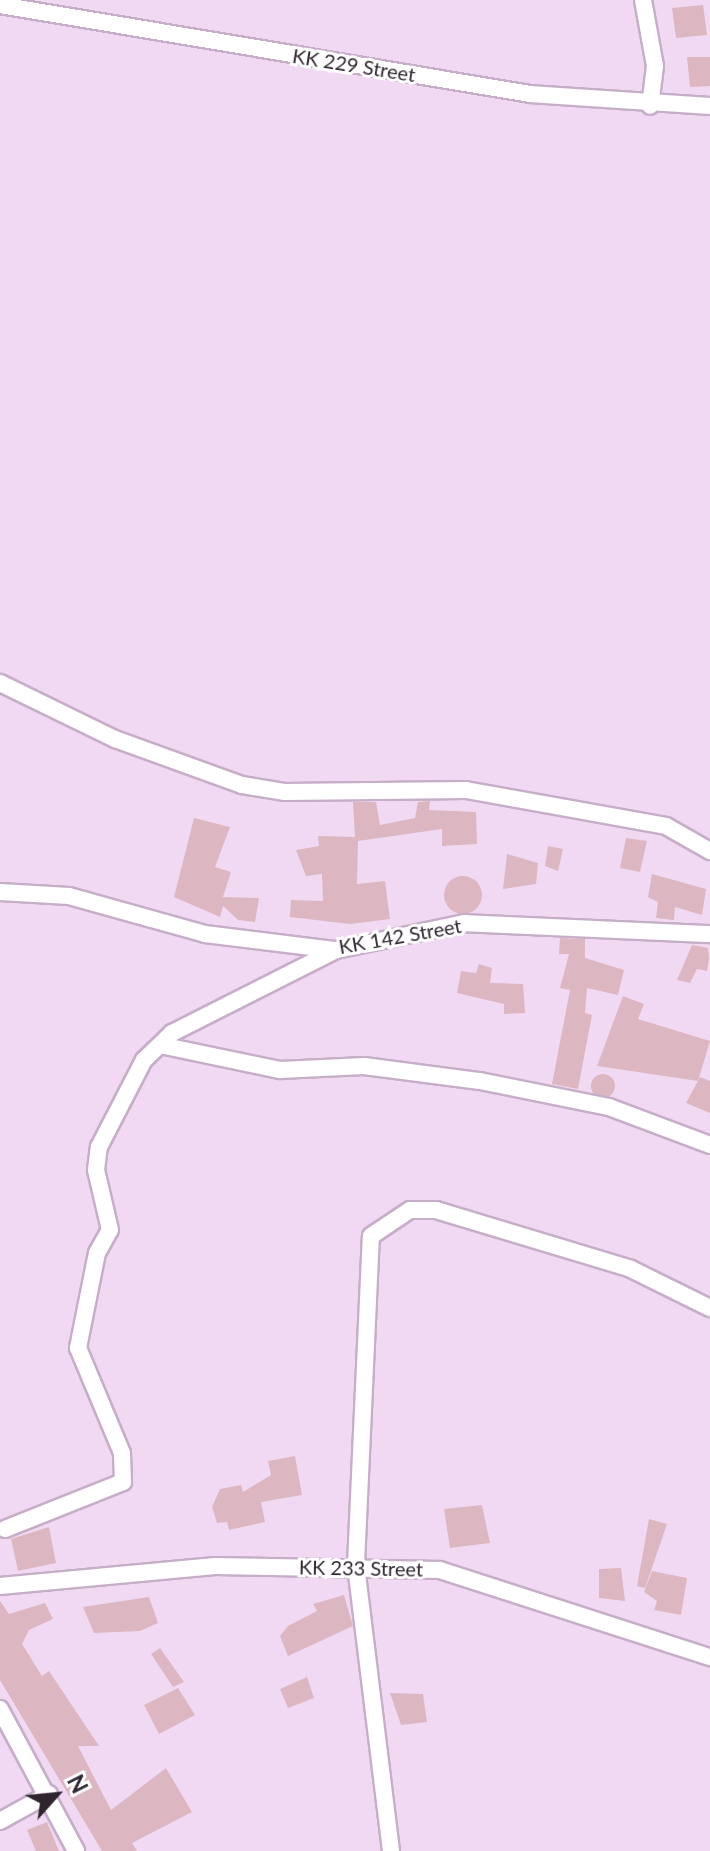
<!DOCTYPE html>
<style>
body{margin:0}
#map{position:relative;width:710px;height:1851px;overflow:hidden;background:#f2d9f3;font-family:Lato,sans-serif}
div>[style]{position:absolute}
.building>*{inset:0;background:#dcb7c1}
.round{border-radius:50%}
.roads{filter:drop-shadow(2px 0 #c7aec8) drop-shadow(-2px 0 #c7aec8) drop-shadow(0 2px #c7aec8) drop-shadow(0 -2px #c7aec8)}
.street>*{height:16px;margin:-8px;padding:0 8px;transform-origin:8px;border-radius:8px;background:#fff}
span{translate:-50% -50%;white-space:nowrap;text-align:center;line-height:1.15;-webkit-text-stroke:6px #fff;paint-order:stroke}
.street-label{font-size:20px;color:#2f252f}
.north{position:absolute;left:16px;top:1755px;width:80px;height:80px;-webkit-text-stroke:6px #fff;paint-order:stroke;rotate:63deg;font-size:22px;font-weight:700;line-height:32px;text-align:center;color:#2f252f}
.north::after{content:'';display:block;margin:auto;width:28px;height:36px;background:#2f252f;clip-path:polygon(50% 0,100% 100%,50% 72%,0 100%)}
</style>
<div id="map">
<div class="building">
<i style="clip-path:polygon(703px 5px,707px 35px,676px 38px,672px 8px)"></i>
<i style="clip-path:polygon(687px 57px,710px 57px,710px 86px,690px 87px)"></i>
<i style="clip-path:polygon(430px 801px,429px 810px,476px 812px,477px 844px,442px 846px,442px 829px,358px 841px,357px 884px,385px 881px,390px 919px,350px 924px,290px 917px,291px 900px,323px 901px,322px 874px,306px 876px,296px 850px,319px 846px,318px 836px,355px 837px,353px 802px,376px 802px,380px 825px,415px 818px,418px 802px)"></i>
<i style="clip-path:polygon(194px 818px,230px 827px,215px 867px,231px 872px,223px 897px,259px 898px,255px 922px,238px 920px,223px 906px,220px 917px,174px 897px)"></i>
<i style="clip-path:polygon(626px 838px,647px 841px,640px 872px,620px 868px)"></i>
<i style="clip-path:polygon(548px 846px,563px 849px,558px 871px,545px 866px)"></i>
<i style="clip-path:polygon(507px 854px,538px 863px,536px 884px,503px 889px)"></i>
<i style="clip-path:polygon(652px 874px,706px 889px,702px 915px,675px 907px,674px 920px,656px 918px,658px 902px,648px 897px)"></i>
<i class="round" style="left:444px;top:876px;width:38px;height:38px"></i>
<i style="clip-path:polygon(560px 938px,585px 939px,585px 958px,624px 970px,618px 995px,587px 988px,585px 1013px,592px 1015px,578px 1089px,552px 1084px,570px 990px,560px 988px,569px 954px,559px 954px)"></i>
<i style="clip-path:polygon(692px 945px,708px 948px,709px 959px,707px 971px,697px 969px,690px 983px,677px 980px)"></i>
<i style="clip-path:polygon(479px 964px,492px 968px,490px 983px,523px 984px,525px 1013px,504px 1014px,504px 1004px,457px 993px,461px 971px,476px 973px)"></i>
<i style="clip-path:polygon(623px 996px,644px 1004px,638px 1019px,710px 1041px,698px 1081px,597px 1066px)"></i>
<i class="round" style="left:591px;top:1074px;width:24px;height:24px"></i>
<i style="clip-path:polygon(700px 1077px,710px 1081px,710px 1113px,686px 1103px)"></i>
<i style="clip-path:polygon(295px 1456px,302px 1495px,261px 1502px,265px 1522px,229px 1530px,227px 1522px,217px 1523px,212px 1507px,220px 1489px,241px 1485px,243px 1492px,271px 1475px,268px 1461px)"></i>
<i style="clip-path:polygon(482px 1505px,490px 1543px,450px 1548px,444px 1509px)"></i>
<i style="clip-path:polygon(649px 1519px,667px 1524px,645px 1588px,637px 1586px)"></i>
<i style="clip-path:polygon(49px 1527px,56px 1563px,18px 1571px,11px 1539px)"></i>
<i style="clip-path:polygon(621px 1568px,625px 1601px,599px 1598px,599px 1569px)"></i>
<i style="clip-path:polygon(652px 1571px,687px 1578px,681px 1615px,654px 1610px,657px 1601px,644px 1592px)"></i>
<i style="clip-path:polygon(344px 1595px,353px 1626px,288px 1656px,280px 1636px,288px 1626px,317px 1611px,313px 1604px)"></i>
<i style="clip-path:polygon(149px 1597px,158px 1623px,140px 1631px,94px 1633px,83px 1607px)"></i>
<i style="clip-path:polygon(0 1601px,9px 1614px,45px 1603px,53px 1619px,29px 1630px,22px 1644px,42px 1676px,49px 1671px,99px 1746px,78px 1746px,111px 1810px,166px 1768px,192px 1812px,132px 1843px,137px 1851px,102px 1851px,0 1680px)"></i>
<i style="clip-path:polygon(160px 1648px,184px 1682px,173px 1687px,151px 1654px)"></i>
<i style="clip-path:polygon(307px 1677px,314px 1698px,288px 1708px,280px 1689px)"></i>
<i style="clip-path:polygon(178px 1688px,195px 1715px,159px 1734px,144px 1705px)"></i>
<i style="clip-path:polygon(390px 1693px,423px 1694px,427px 1722px,401px 1725px)"></i>
<i style="clip-path:polygon(47px 1822px,59px 1851px,36px 1851px,27px 1830px)"></i>
</div>
<div class="roads">
<div class="street">
<i style="left:643px;top:0;width:67px;rotate:79.7deg"></i>
<i style="left:655px;top:66px;width:40px;rotate:97.1deg"></i>
<i style="left:0;top:5px;width:537px;rotate:9.53deg"></i>
<i style="left:530px;top:94px;width:180px;rotate:3.8deg"></i>
<i style="left:0;top:683px;width:128px;rotate:26deg"></i>
<i style="left:115px;top:739px;width:135px;rotate:19.9deg"></i>
<i style="left:242px;top:785px;width:44px;rotate:9.2deg"></i>
<i style="left:285px;top:792px;width:181px;rotate:-0.6deg"></i>
<i style="left:466px;top:790px;width:203px;rotate:10.2deg"></i>
<i style="left:666px;top:826px;width:51px;rotate:29.6deg"></i>
<i style="left:0;top:892px;width:69px;rotate:3.3deg"></i>
<i style="left:69px;top:896px;width:141px;rotate:15.6deg"></i>
<i style="left:205px;top:934px;width:132px;rotate:7deg"></i>
<i style="left:336px;top:950px;width:131px;rotate:-11.9deg"></i>
<i style="left:464px;top:923px;width:246px;rotate:2.6deg"></i>
<i style="left:160px;top:1045px;width:123px;rotate:11.8deg"></i>
<i style="left:280px;top:1070px;width:84px;rotate:-2.7deg"></i>
<i style="left:364px;top:1066px;width:117px;rotate:7.4deg"></i>
<i style="left:480px;top:1081px;width:132px;rotate:11.4deg"></i>
<i style="left:609px;top:1107px;width:108px;rotate:20.6deg"></i>
<i style="left:5px;top:1529px;width:127px;rotate:-21.7deg"></i>
<i style="left:123px;top:1482px;width:29px;rotate:-92deg"></i>
<i style="left:122px;top:1453px;width:114px;rotate:-112.7deg"></i>
<i style="left:78px;top:1348px;width:97px;rotate:-78.7deg"></i>
<i style="left:97px;top:1253px;width:26px;rotate:-61deg"></i>
<i style="left:110px;top:1230px;width:62px;rotate:-103.1deg"></i>
<i style="left:96px;top:1170px;width:23px;rotate:-83deg"></i>
<i style="left:99px;top:1147px;width:98px;rotate:-62.7deg"></i>
<i style="left:144px;top:1060px;width:39px;rotate:-44deg"></i>
<i style="left:172px;top:1033px;width:184px;rotate:-26.8deg"></i>
<i style="left:0;top:1586px;width:216px;rotate:-5.3deg"></i>
<i style="left:215px;top:1566px;width:225px;rotate:1deg"></i>
<i style="left:440px;top:1570px;width:284px;rotate:17.9deg"></i>
<i style="left:0;top:1709px;width:161px;rotate:61.8deg"></i>
<i style="left:0;top:1821px;width:56px;rotate:-28.9deg"></i>
<i style="left:391px;top:1851px;width:289px;rotate:-97deg"></i>
<i style="left:356px;top:1564px;width:328px;rotate:-87.4deg"></i>
<i style="left:371px;top:1236px;width:47px;rotate:-33.7deg"></i>
<i style="left:410px;top:1210px;width:26px"></i>
<i style="left:436px;top:1210px;width:204px;rotate:16.8deg"></i>
<i style="left:631px;top:1269px;width:88px;rotate:26.3deg"></i>
</div>
</div>
<div class="street-label">
<span style="left:354px;top:65px;rotate:9deg">KK 229 Street</span>
<span style="left:400px;top:936px;rotate:-10deg">KK 142 Street</span>
<span style="left:361px;top:1568px;rotate:1deg">KK 233 Street</span>
</div>
<div class="north">N</div>
</div>
